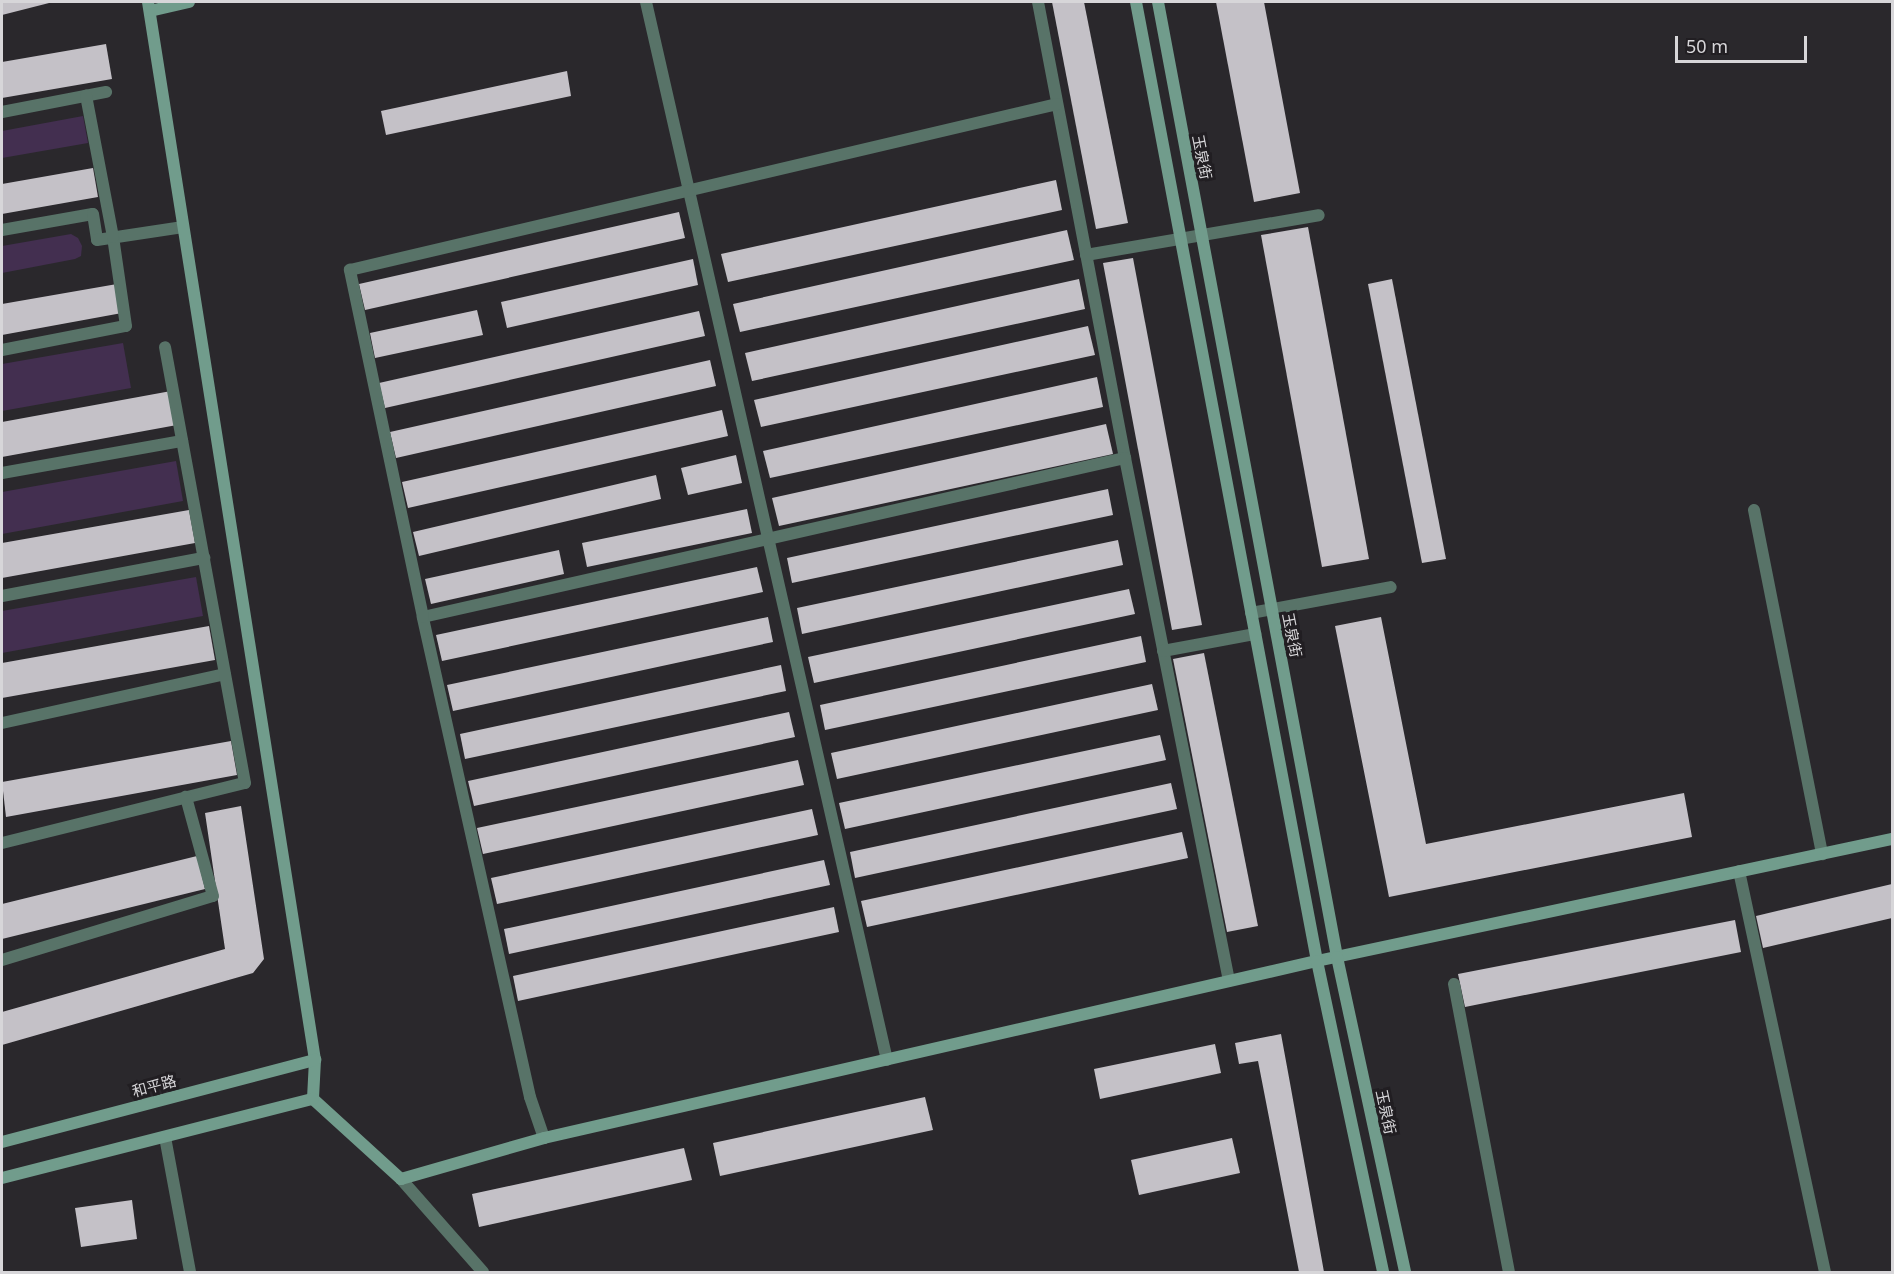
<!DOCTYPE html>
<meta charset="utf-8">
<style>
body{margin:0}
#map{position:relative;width:1894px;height:1274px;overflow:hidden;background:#2a282c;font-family:"Noto Sans","Noto Sans SC",sans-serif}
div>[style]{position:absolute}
.green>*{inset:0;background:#432f50}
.building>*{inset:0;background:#c4c1c7}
.street>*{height:12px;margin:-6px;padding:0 6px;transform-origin:6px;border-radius:6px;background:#587368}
.secondary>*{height:12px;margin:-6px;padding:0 6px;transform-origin:6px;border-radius:6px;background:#719c8c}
span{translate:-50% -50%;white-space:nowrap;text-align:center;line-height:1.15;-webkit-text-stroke:6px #211e22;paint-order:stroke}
.street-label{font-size:15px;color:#d7d6d9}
.frame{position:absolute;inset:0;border:3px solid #d7d6d9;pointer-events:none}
.scale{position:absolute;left:1675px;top:36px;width:132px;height:27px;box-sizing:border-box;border:3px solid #d7d6d9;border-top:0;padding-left:8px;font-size:18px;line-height:21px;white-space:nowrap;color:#d7d6d9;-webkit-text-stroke:4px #211e22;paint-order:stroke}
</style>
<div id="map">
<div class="green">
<i style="clip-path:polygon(83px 116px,88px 143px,2px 158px,2px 131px)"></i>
<i style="clip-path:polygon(71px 234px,78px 238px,82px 246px,81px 256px,75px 259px,2px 273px,2px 246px)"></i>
<i style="clip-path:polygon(123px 343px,131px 388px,2px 411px,2px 364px)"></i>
<i style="clip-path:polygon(176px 461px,183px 501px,2px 534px,2px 492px)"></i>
<i style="clip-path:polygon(196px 577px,203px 616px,2px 653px,2px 611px)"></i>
</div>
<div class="building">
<i style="clip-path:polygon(2px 2px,53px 2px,2px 15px)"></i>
<i style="clip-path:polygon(1052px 2px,1084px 2px,1128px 223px,1096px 229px)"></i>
<i style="clip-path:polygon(1216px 2px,1264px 2px,1300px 193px,1254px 202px)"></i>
<i style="clip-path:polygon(106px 44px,112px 79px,2px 98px,2px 62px)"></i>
<i style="clip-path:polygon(567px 71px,571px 96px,386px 135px,381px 111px)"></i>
<i style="clip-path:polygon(93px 168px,98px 197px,2px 214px,2px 184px)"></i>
<i style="clip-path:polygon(1056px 180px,1062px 210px,728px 282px,721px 254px)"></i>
<i style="clip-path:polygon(679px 212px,685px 238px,365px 310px,359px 284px)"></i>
<i style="clip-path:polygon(1308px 227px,1369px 559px,1322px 567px,1261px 235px)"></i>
<i style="clip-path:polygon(1067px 230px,1074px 260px,740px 332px,733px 304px)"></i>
<i style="clip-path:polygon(1133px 258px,1202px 625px,1172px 630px,1103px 263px)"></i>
<i style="clip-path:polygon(693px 259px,698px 285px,507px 328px,501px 302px)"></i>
<i style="clip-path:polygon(1079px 279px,1085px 309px,752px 381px,745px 353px)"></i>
<i style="clip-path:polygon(1392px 279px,1446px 559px,1422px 563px,1368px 284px)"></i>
<i style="clip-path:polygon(117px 284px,122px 313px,2px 335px,2px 304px)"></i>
<i style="clip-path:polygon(477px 310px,483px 335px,375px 358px,370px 333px)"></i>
<i style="clip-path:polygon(699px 311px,705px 336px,385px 408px,379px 383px)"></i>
<i style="clip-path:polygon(1088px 326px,1095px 355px,761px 427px,754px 400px)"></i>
<i style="clip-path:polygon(710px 360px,716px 386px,396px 458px,390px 432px)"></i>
<i style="clip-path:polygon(1097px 377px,1103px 407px,770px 478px,763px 451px)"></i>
<i style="clip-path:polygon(171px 391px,177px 425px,2px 457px,2px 422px)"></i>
<i style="clip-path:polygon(722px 410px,728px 436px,408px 508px,402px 482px)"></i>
<i style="clip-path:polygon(1106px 424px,1113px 454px,779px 526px,772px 498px)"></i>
<i style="clip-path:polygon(736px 455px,742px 483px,688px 495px,681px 468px)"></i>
<i style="clip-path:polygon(656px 475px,661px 499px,419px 556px,413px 532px)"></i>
<i style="clip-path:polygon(1108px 489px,1113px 515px,792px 583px,787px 558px)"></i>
<i style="clip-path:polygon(747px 509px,752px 533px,587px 567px,582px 543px)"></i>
<i style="clip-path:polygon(189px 510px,195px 543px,2px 578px,2px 543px)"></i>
<i style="clip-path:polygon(1118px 540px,1123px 565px,802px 634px,797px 608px)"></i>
<i style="clip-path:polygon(559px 550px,564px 574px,431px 604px,425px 579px)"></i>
<i style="clip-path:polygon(757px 567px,763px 592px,442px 661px,436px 635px)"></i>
<i style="clip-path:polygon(1129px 589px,1135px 614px,814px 683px,808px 657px)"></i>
<i style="clip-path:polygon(768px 617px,773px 642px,453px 711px,447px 685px)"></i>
<i style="clip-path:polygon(1381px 617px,1426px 844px,1684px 793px,1692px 837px,1389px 897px,1335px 626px)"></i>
<i style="clip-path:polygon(209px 626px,215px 660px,2px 698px,2px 663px)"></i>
<i style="clip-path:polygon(1141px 636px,1146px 662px,825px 730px,820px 705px)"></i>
<i style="clip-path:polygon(1204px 653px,1258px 926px,1227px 932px,1173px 659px)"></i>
<i style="clip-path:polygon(781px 665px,786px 691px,465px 759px,460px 734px)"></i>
<i style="clip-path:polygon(1152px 684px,1158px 710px,837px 779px,831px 753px)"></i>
<i style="clip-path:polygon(789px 712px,795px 737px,474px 806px,468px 781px)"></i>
<i style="clip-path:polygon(1160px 735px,1166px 760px,845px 829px,839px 803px)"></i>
<i style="clip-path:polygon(231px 741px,237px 775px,6px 817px,2px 782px)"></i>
<i style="clip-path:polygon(798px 760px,804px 785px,483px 854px,477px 828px)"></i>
<i style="clip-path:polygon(1171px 783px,1177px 809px,855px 878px,850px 852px)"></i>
<i style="clip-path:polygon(241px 806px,264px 959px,253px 973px,2px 1045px,2px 1012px,225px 949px,205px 813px)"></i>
<i style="clip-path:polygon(812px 809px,818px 835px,497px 904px,491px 878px)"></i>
<i style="clip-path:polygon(1182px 832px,1188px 858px,867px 927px,861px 901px)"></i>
<i style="clip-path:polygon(197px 856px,205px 889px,2px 939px,2px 904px)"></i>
<i style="clip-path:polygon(824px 860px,830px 885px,509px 954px,504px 929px)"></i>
<i style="clip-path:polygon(1892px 884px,1892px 918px,1763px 948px,1756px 916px)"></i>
<i style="clip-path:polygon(834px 907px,839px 932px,518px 1001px,513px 976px)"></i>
<i style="clip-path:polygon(1735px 920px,1741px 952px,1465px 1007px,1458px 974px)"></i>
<i style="clip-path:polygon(1281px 1034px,1290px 1083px,1324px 1272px,1299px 1272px,1258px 1061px,1239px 1064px,1235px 1043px)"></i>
<i style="clip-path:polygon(1215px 1044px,1221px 1073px,1100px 1099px,1094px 1069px)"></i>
<i style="clip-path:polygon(925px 1097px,933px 1130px,720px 1176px,713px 1143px)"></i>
<i style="clip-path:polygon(1232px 1138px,1240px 1173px,1139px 1195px,1131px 1160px)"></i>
<i style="clip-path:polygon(684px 1148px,692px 1180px,479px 1227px,472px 1194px)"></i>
<i style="clip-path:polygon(132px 1200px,137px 1239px,81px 1247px,75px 1208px)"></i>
</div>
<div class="street">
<i style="left:646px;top:2px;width:1085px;rotate:77.17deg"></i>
<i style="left:1038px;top:2px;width:464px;rotate:79.2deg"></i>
<i style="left:2px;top:112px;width:106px;rotate:-10.9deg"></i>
<i style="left:2px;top:230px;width:92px;rotate:-10deg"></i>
<i style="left:93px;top:214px;width:26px;rotate:81deg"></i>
<i style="left:97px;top:240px;width:87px;rotate:-8.6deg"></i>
<i style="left:1086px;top:255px;width:236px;rotate:-9.7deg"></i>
<i style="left:2px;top:350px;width:126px;rotate:-11deg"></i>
<i style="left:126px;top:326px;width:90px;rotate:-98.3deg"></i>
<i style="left:113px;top:237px;width:144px;rotate:-100.8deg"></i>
<i style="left:2px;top:473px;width:183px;rotate:-10.1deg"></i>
<i style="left:1754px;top:510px;width:351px;rotate:78.8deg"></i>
<i style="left:2px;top:596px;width:206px;rotate:-10.7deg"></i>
<i style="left:1251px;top:613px;width:142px;rotate:-10.5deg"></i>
<i style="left:423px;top:617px;width:720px;rotate:-12.76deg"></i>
<i style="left:1125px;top:458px;width:533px;rotate:78.75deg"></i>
<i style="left:1163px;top:651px;width:94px;rotate:-10.5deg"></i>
<i style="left:2px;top:723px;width:228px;rotate:-12.4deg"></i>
<i style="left:2px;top:843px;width:250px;rotate:-13.9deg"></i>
<i style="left:245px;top:783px;width:443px;rotate:-100.4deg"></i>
<i style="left:1739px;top:871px;width:410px;rotate:77.9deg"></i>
<i style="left:2px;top:960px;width:220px;rotate:-16.9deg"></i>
<i style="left:213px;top:896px;width:103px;rotate:-105.3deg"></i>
<i style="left:1454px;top:984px;width:293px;rotate:79.2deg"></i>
<i style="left:165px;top:1137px;width:137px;rotate:79.5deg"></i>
<i style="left:544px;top:1138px;width:43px;rotate:-108.9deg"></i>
<i style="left:530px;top:1097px;width:492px;rotate:-102.6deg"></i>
<i style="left:423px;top:617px;width:355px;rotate:-101.9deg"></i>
<i style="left:350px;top:270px;width:726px;rotate:-13.21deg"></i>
<i style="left:401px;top:1179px;width:124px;rotate:48.6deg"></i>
</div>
<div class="secondary">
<i style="left:148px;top:2px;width:1071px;rotate:81.03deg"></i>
<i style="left:315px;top:1060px;width:39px;rotate:93deg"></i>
<i style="left:313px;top:1099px;width:119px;rotate:42.3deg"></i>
<i style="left:401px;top:1179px;width:149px;rotate:-16deg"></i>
<i style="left:544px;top:1138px;width:793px;rotate:-12.9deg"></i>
<i style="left:1317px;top:961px;width:588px;rotate:-11.98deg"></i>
<i style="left:1136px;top:2px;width:976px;rotate:79.31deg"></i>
<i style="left:1317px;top:961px;width:318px;rotate:78deg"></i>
<i style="left:1158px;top:2px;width:972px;rotate:79.38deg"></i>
<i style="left:1337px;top:957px;width:322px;rotate:77.8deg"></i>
<i style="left:150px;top:11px;width:40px;rotate:-13deg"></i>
<i style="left:2px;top:1142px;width:324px;rotate:-14.7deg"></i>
<i style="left:2px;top:1178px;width:321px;rotate:-14.3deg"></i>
</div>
<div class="street-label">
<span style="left:1202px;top:157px;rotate:79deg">玉泉街</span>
<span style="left:1292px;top:635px;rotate:79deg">玉泉街</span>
<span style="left:154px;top:1086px;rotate:-15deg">和平路</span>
<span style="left:1386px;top:1112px;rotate:78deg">玉泉街</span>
</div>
<div class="frame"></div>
<div class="scale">50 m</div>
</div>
